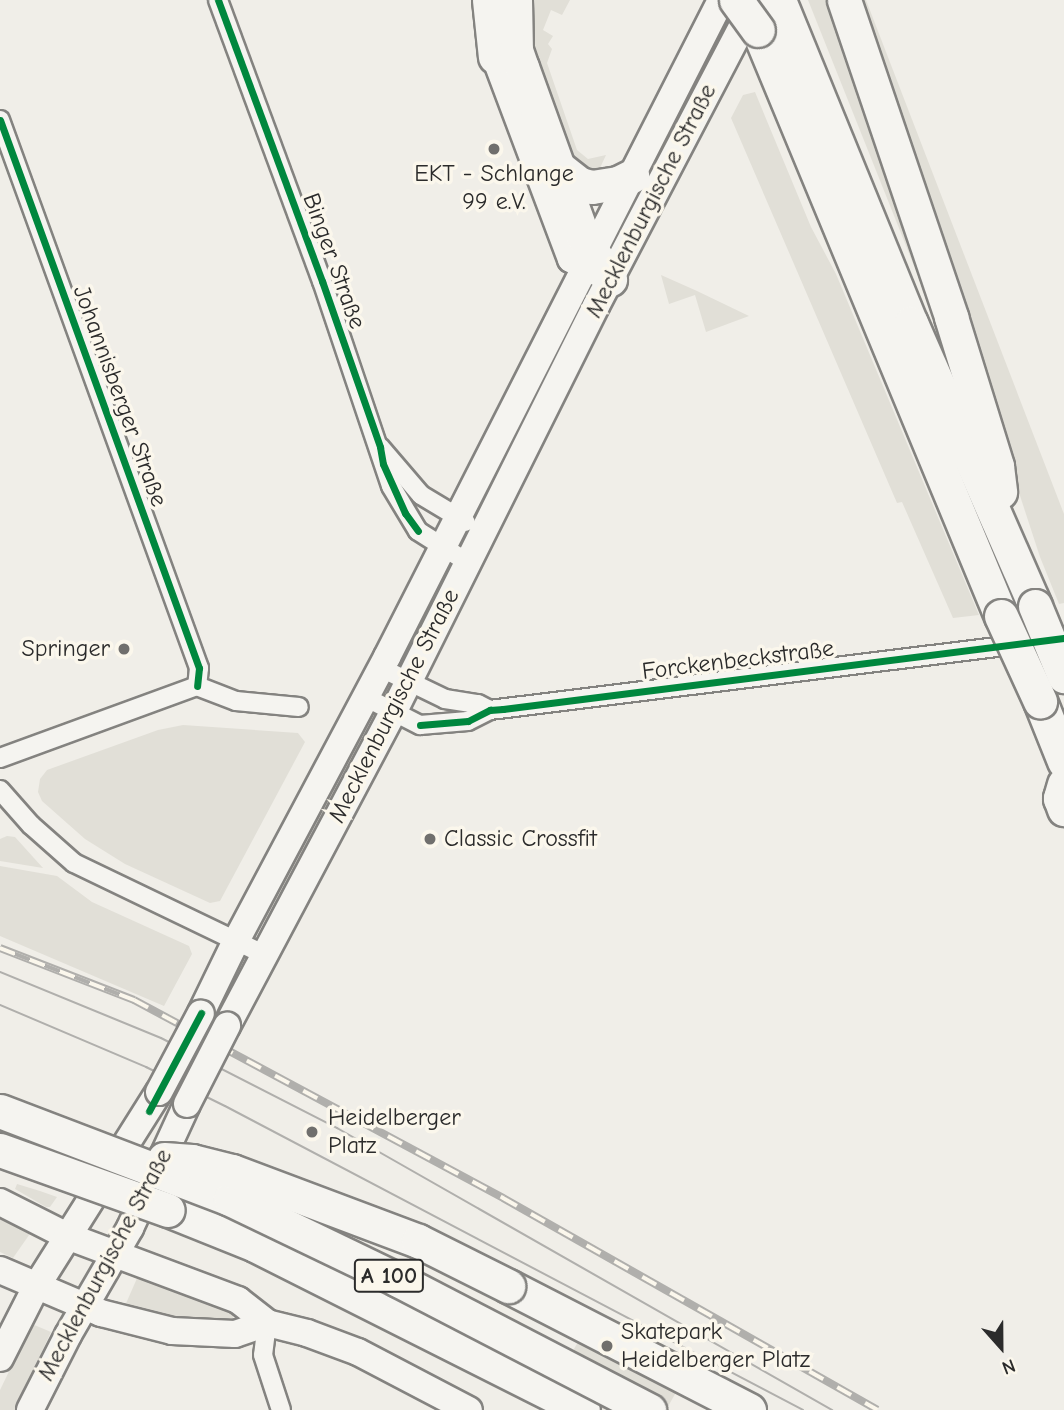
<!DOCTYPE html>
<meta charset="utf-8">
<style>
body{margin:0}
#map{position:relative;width:1064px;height:1410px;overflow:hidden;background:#f0eee8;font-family:"Comic Neue",sans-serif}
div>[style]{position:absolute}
.green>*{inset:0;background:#e1dfd7}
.roads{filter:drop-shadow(2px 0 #848380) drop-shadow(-2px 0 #848380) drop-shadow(0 2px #848380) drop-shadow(0 -2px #848380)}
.street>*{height:18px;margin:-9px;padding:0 9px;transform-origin:9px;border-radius:9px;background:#f5f4f0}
.secondary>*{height:26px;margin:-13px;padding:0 13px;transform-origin:13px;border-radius:13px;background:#f5f4f0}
.highway>*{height:33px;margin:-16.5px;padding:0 16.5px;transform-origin:16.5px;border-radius:16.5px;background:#f5f4f0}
.tram>*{height:2px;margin:-1px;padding:0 1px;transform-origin:1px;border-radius:1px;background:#b0afac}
.rail>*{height:8px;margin-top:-4px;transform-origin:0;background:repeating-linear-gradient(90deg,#fbf7ec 0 16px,#b0afac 0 32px);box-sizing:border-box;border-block:2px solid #b0afac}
.bridges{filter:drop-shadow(2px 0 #848380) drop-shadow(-2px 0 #848380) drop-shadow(0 2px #848380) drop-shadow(0 -2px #848380)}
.secondary-bridge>*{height:26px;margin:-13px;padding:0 13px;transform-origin:13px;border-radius:13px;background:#f5f4f0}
.highway-bridge>*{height:33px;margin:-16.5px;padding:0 16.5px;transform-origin:16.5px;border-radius:16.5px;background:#f5f4f0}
.cycleway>*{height:7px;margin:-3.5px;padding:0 3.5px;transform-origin:3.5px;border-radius:3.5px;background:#00873e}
.dots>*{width:19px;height:19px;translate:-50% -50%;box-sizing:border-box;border:4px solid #fbf7ec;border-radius:50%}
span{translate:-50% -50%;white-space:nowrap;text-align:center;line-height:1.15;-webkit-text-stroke:7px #fbf7ec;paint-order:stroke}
.shield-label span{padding:2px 5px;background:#fbf7ec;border:2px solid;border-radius:5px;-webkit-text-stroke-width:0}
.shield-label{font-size:23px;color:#2b2b2b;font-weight:700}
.poi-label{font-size:24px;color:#2b2b2b}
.right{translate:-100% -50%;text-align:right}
.left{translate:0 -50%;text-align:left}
.street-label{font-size:24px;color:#2b2b2b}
.north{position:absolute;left:966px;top:1312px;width:70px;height:70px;-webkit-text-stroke:5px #fbf7ec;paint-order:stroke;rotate:159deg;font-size:19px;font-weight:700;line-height:28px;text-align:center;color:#2b2b2b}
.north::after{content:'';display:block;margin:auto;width:24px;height:32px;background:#2b2b2b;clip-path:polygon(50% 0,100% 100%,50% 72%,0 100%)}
</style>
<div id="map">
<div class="green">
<i style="clip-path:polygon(527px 0,570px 0,562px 15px,551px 10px,543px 30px,553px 36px,548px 44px,552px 49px,547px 63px,577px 150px,588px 159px,606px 155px,594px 181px,578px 176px,533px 74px)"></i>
<i style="clip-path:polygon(808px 0,831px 0,932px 311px)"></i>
<i style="clip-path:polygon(858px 0,866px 0,1064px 514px,1064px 603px,1059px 604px,1040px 557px)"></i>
<i style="clip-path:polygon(725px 18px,729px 28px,622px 237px,615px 232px)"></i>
<i style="clip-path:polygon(755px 92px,811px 227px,836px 274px,979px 615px,953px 618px,902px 502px,897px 503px,731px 118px,743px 95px)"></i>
<i style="clip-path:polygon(661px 275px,697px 291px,749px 316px,706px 332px,695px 295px,669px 304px)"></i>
<i style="clip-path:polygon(539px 386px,544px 389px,489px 498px,482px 495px)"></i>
<i style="clip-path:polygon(447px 567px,451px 569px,405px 661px,402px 660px)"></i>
<i style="clip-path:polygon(183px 725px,298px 733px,305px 742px,220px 901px,210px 903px,125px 864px,85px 839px,42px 801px,38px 792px,40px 779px,47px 770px,158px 730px)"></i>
<i style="clip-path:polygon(356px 740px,363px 744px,268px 922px,261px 919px)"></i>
<i style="clip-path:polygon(7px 836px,15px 837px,43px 868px,0 861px,0 839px)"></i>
<i style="clip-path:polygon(0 866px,57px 876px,92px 902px,189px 946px,192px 954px,164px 1006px,0 936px)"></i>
<i style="clip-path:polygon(17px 1184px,40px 1191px,57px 1197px,50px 1207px,46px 1207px,15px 1189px)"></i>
<i style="clip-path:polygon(0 1208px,34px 1228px,13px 1258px,0 1252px)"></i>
<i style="clip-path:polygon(138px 1276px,234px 1312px,232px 1323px,160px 1317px,124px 1308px)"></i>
<i style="clip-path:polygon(591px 1319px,687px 1373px,666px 1410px,540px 1409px)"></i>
<i style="clip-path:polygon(32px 1324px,51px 1332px,15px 1410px,0 1410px,0 1390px)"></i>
</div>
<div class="roads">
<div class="street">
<i style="left:218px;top:0;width:300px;rotate:69.7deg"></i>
<i style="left:322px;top:281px;width:216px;rotate:71.4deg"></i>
<i style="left:391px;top:486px;width:52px;rotate:59deg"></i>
<i style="left:418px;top:531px;width:58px;rotate:32.3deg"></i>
<i style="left:0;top:120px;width:583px;rotate:70.04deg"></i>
<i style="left:199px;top:668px;width:18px;rotate:96deg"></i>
<i style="left:380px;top:447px;width:63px;rotate:49.5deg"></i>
<i style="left:421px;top:495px;width:52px;rotate:31deg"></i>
<i style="left:381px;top:668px;width:71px;rotate:25.8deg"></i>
<i style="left:445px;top:699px;width:33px;rotate:9deg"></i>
<i style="left:478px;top:704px;width:13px;rotate:27deg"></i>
<i style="left:365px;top:697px;width:62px;rotate:27deg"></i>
<i style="left:420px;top:725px;width:48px;rotate:-4.8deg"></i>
<i style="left:468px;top:721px;width:25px;rotate:-27deg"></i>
<i style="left:490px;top:710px;width:535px;rotate:-7.09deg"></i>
<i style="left:0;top:758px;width:210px;rotate:-20.1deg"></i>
<i style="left:197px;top:686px;width:42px;rotate:21deg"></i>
<i style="left:236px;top:701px;width:63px;rotate:5.4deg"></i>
<i style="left:0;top:790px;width:47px;rotate:48.5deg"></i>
<i style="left:31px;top:825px;width:57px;rotate:41.5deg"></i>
<i style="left:74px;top:863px;width:212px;rotate:25.7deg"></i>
<i style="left:267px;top:1323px;width:32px;rotate:97deg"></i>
<i style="left:263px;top:1355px;width:58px;rotate:71.9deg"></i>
</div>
<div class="secondary">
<i style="left:495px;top:57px;width:216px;rotate:69.4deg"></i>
<i style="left:571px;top:259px;width:31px;rotate:27deg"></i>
<i style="left:201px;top:1013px;width:80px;rotate:-64.1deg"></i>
<i style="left:236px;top:941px;width:322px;rotate:-62deg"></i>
<i style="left:387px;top:657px;width:737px;rotate:-63.05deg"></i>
<i style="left:227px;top:1026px;width:357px;rotate:-62.1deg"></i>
<i style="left:394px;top:711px;width:453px;rotate:-63.5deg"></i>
<i style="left:596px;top:306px;width:343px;rotate:-62.4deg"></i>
<i style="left:0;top:1202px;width:75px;rotate:26.9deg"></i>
<i style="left:67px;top:1236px;width:183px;rotate:20.5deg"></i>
<i style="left:238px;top:1300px;width:37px;rotate:38deg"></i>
<i style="left:267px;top:1323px;width:41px;rotate:14deg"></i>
<i style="left:307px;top:1333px;width:54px;rotate:20.4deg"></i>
<i style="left:358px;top:1352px;width:125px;rotate:27.6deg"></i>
<i style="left:0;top:1270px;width:110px;rotate:23.1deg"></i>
<i style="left:101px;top:1313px;width:73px;rotate:14.2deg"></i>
<i style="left:172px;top:1331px;width:63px;rotate:2.7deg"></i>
<i style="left:235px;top:1334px;width:34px;rotate:-19deg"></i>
<i style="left:0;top:1358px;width:80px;rotate:-63.1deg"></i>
<i style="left:36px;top:1287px;width:231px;rotate:-57.8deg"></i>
<i style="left:30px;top:1410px;width:84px;rotate:-63.1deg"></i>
<i style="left:68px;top:1335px;width:124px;rotate:-59.9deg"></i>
<i style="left:130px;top:1228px;width:136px;rotate:-65.3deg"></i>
</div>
<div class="highway">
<i style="left:489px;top:0;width:57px;rotate:84deg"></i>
<i style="left:515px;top:0;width:50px;rotate:88.9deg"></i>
<i style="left:516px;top:50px;width:18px;rotate:71deg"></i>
<i style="left:522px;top:67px;width:180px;rotate:70.2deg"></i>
<i style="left:583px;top:236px;width:51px;rotate:57.9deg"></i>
<i style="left:779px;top:0;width:349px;rotate:67.8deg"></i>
<i style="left:911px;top:323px;width:309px;rotate:66.3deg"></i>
<i style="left:844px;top:0;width:335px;rotate:71.3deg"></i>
<i style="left:951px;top:317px;width:156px;rotate:72.8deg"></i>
<i style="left:997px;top:466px;width:26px;rotate:83deg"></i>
<i style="left:758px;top:30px;width:634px;rotate:67.48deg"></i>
<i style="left:558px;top:167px;width:28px;rotate:38deg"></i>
<i style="left:580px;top:184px;width:12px;rotate:14deg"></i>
<i style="left:592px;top:187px;width:26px;rotate:-9deg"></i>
<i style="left:618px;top:183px;width:16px;rotate:-27deg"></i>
<i style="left:1040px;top:701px;width:65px;rotate:68.2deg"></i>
<i style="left:1064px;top:784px;width:15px;rotate:106deg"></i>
<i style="left:1060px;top:798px;width:12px;rotate:70deg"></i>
<i style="left:168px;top:1210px;width:94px;rotate:21.9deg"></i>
<i style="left:255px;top:1245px;width:367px;rotate:26.7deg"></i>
<i style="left:508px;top:1286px;width:271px;rotate:27.2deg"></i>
</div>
</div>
<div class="tram">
<i style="left:0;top:972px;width:174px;rotate:22.3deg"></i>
<i style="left:161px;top:1038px;width:198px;rotate:27.1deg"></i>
<i style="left:337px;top:1128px;width:570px;rotate:29.67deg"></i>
<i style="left:0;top:1005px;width:159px;rotate:23deg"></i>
<i style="left:146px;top:1067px;width:88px;rotate:26.3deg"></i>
<i style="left:225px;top:1106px;width:653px;rotate:27.74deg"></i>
</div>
<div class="rail">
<i style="left:0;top:948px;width:144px;rotate:21.2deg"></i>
<i style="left:134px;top:1000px;width:419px;rotate:28.2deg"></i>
<i style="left:503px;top:1198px;width:430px;rotate:29.5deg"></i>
</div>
<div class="bridges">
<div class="secondary-bridge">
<i style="left:159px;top:1092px;width:89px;rotate:-62deg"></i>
<i style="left:187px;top:1104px;width:88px;rotate:-62.9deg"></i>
</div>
<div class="highway-bridge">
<i style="left:736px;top:0;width:37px;rotate:54deg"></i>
<i style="left:1035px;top:606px;width:76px;rotate:67.5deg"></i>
<i style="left:1001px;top:616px;width:94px;rotate:65.4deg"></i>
<i style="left:0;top:1111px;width:246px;rotate:20.9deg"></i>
<i style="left:230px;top:1199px;width:187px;rotate:25.7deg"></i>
<i style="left:398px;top:1280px;width:283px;rotate:27.4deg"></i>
<i style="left:0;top:1150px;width:178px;rotate:19.7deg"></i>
<i style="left:164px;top:1159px;width:28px;rotate:4deg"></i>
<i style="left:192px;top:1161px;width:41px;rotate:14deg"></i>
<i style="left:232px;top:1171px;width:199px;rotate:20.6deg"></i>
<i style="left:418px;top:1241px;width:101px;rotate:26.6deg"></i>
</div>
</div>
<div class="cycleway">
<i style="left:218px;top:0;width:300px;rotate:69.7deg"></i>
<i style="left:322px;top:281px;width:176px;rotate:70.7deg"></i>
<i style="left:380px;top:447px;width:17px;rotate:80deg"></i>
<i style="left:383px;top:464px;width:54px;rotate:65.8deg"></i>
<i style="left:405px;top:513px;width:22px;rotate:54deg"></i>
<i style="left:0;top:120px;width:583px;rotate:70.04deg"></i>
<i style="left:199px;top:668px;width:18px;rotate:96deg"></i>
<i style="left:420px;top:725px;width:48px;rotate:-4.8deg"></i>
<i style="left:468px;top:721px;width:25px;rotate:-27deg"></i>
<i style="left:490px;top:710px;width:13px;rotate:-4deg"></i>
<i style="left:503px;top:709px;width:565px;rotate:-7.21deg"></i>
<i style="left:149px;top:1111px;width:111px;rotate:-62deg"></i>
</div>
<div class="dots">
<i style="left:494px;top:149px;background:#706f6d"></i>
<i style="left:124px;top:649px;background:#706f6d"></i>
<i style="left:430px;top:839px;background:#706f6d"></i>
<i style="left:312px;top:1132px;background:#706f6d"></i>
<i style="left:607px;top:1346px;background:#706f6d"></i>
</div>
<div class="shield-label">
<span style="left:389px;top:1276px">A 100</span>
</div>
<div class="poi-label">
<span style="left:494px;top:188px">EKT - Schlange<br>99 e.V.</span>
<span class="right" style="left:110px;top:649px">Springer</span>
<span class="left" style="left:444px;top:839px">Classic Crossfit</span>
<span class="left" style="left:328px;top:1132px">Heidelberger<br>Platz</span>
<span class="left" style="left:621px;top:1346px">Skatepark<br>Heidelberger Platz</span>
</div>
<div class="street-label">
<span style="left:651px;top:201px;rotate:-63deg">Mecklenburgische Straße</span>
<span style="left:334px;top:261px;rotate:70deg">Binger Straße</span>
<span style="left:120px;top:396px;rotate:70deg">Johannisberger Straße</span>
<span style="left:738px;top:660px;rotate:-7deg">Forckenbeckstraße</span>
<span style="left:394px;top:706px;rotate:-63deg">Mecklenburgische Straße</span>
<span style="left:105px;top:1265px;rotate:-62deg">Mecklenburgische Straße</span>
</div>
<div class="north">N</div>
</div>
